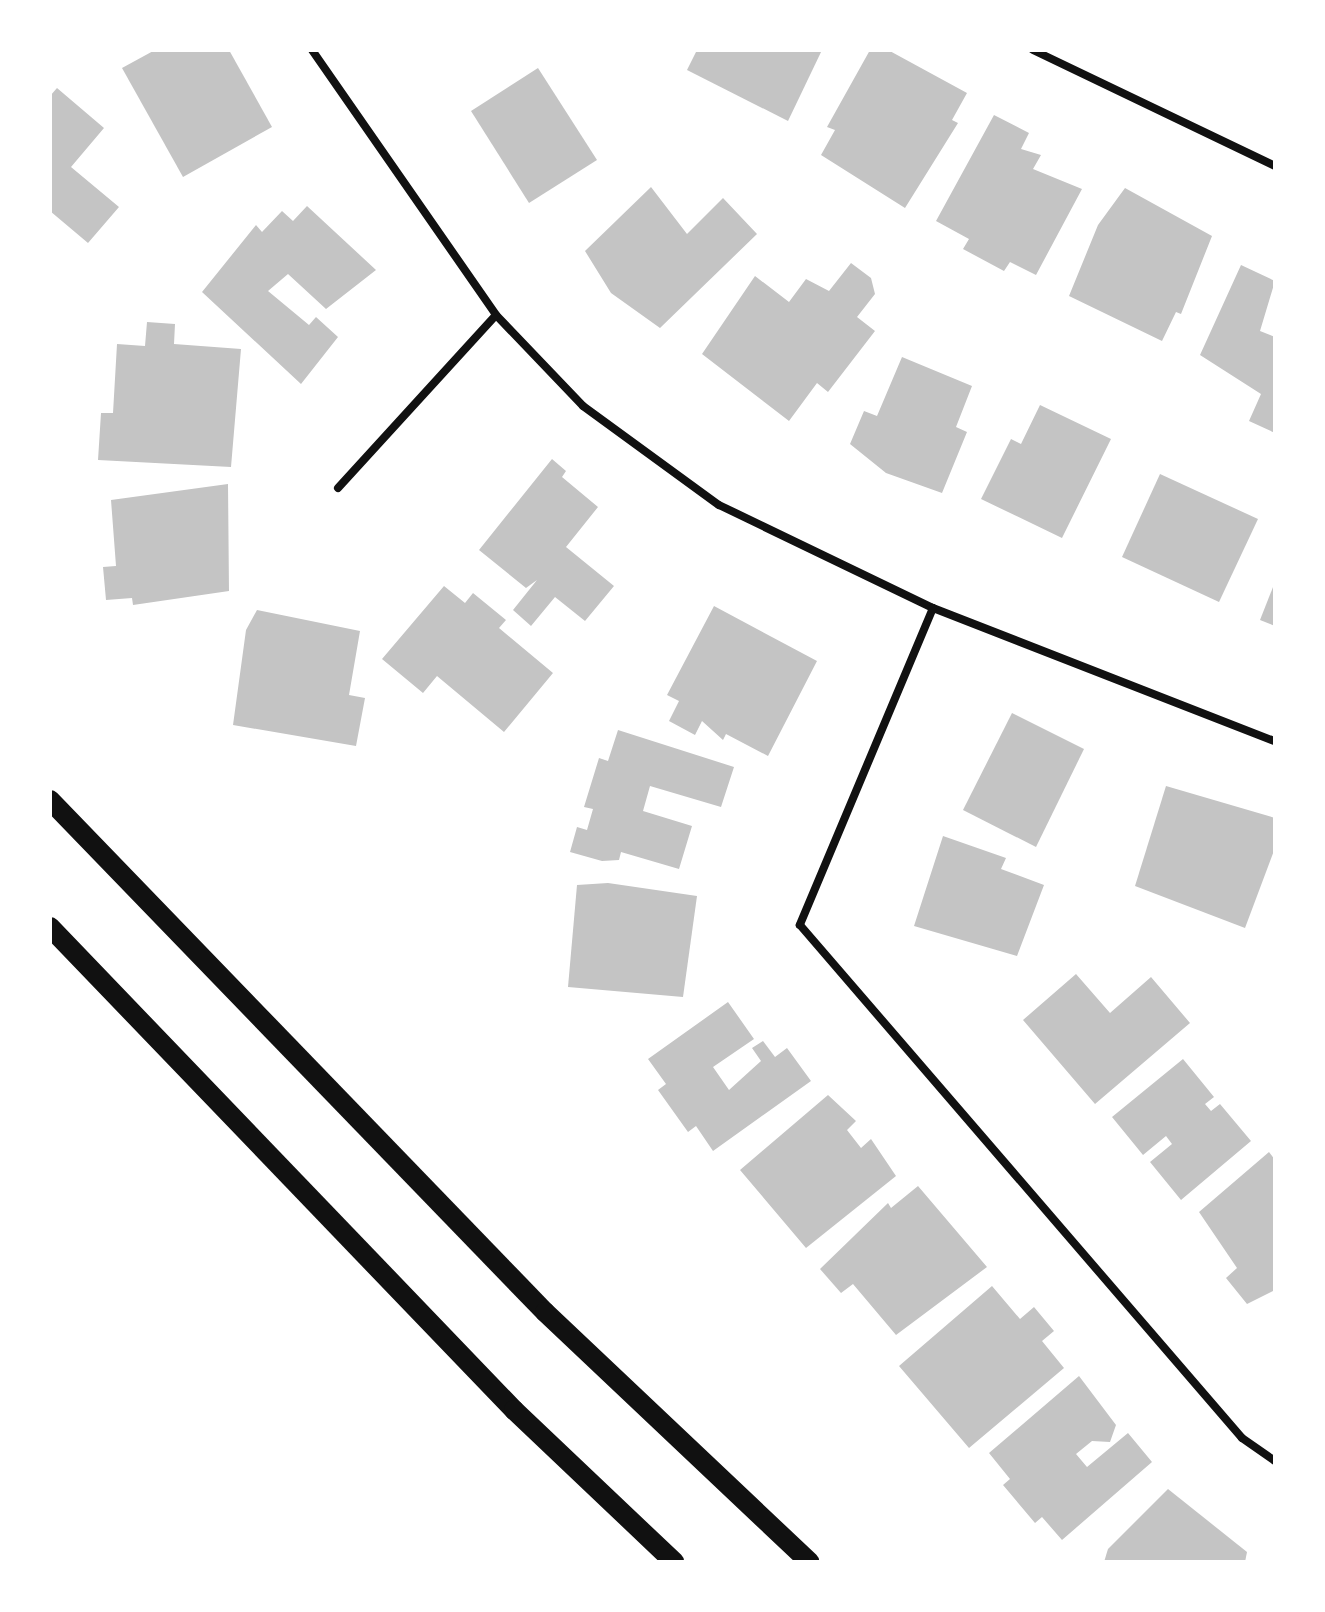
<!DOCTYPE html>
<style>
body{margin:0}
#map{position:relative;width:1325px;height:1612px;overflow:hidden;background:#fff;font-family:"Golos Text",sans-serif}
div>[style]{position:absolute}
.building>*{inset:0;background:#c4c4c4}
.minor>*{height:8px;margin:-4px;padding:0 4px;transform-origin:4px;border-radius:4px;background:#111}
.primary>*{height:20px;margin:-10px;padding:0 10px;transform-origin:10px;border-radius:10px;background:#111}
span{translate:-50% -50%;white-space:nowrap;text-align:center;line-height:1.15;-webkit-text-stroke:7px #fff;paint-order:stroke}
.frame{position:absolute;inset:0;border:52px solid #fff;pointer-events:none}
</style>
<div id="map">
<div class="building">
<i style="clip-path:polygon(155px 50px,229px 50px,272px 127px,183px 177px,122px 68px)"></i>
<i style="clip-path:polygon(697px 50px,822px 50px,788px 121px,687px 70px)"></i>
<i style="clip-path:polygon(870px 50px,888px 50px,967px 93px,952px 120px,958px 123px,905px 208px,821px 155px,835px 130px,827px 127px)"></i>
<i style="clip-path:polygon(538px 68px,597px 160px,529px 203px,471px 111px)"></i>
<i style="clip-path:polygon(57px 88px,104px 128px,71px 167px,119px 207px,88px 243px,50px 211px,50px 96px)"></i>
<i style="clip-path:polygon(994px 115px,1029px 133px,1021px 149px,1041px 155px,1033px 169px,1082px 189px,1036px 275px,1010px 262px,1004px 271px,963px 249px,969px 239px,936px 221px)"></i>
<i style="clip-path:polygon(651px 187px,687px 234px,723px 198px,757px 234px,660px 328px,611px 293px,585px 251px)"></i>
<i style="clip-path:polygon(1125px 188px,1212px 236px,1181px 314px,1176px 312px,1162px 341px,1069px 296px,1098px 225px)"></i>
<i style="clip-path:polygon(307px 206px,376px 270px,326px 309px,288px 274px,268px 291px,309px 325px,316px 317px,338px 337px,301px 384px,202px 292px,256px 225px,262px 232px,282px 211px,293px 221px)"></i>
<i style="clip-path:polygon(851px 263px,871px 278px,875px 294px,857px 317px,875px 331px,828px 392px,817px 383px,789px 421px,702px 354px,755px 276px,789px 302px,806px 279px,829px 291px)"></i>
<i style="clip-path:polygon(1241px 265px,1275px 281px,1260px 331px,1275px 337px,1275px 433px,1249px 421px,1261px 394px,1200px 355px)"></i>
<i style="clip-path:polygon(147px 322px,175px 324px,174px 344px,241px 349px,231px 467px,98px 460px,101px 413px,113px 413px,117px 344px,145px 346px)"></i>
<i style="clip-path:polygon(902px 357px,972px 386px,956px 427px,967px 432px,942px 493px,886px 473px,850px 444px,864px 411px,877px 416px)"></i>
<i style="clip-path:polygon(1040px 405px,1111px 439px,1062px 538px,981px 499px,1011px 439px,1021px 444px)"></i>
<i style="clip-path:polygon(552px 459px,566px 471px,562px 477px,598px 507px,566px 547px,614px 586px,585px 621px,555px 597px,531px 626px,513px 610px,537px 580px,526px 588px,479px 550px)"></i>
<i style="clip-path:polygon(1160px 474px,1258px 519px,1219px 602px,1122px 557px)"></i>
<i style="clip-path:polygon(228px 484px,229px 591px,133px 605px,132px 598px,106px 600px,103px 567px,116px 566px,111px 500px)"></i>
<i style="clip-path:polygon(1275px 582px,1275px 626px,1260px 620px)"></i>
<i style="clip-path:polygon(444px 586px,465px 603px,473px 593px,506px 620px,499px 628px,553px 673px,504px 732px,437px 676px,423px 693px,382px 659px)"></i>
<i style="clip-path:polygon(714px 606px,817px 661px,768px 756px,726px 734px,723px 740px,702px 721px,695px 735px,669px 721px,679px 701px,667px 695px)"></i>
<i style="clip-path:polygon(257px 610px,360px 631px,349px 695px,365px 698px,356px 746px,233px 725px,246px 630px)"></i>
<i style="clip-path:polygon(1012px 713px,1084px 749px,1036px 847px,963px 810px)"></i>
<i style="clip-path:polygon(618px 730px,734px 767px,721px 807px,650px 786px,643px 811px,692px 826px,679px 869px,621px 852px,619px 860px,602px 861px,570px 852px,577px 827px,587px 830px,593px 809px,584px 807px,599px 758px,608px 761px)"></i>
<i style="clip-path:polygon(1166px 786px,1275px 818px,1275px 848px,1245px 928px,1135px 886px)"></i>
<i style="clip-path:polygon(943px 836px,1006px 858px,1001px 869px,1044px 885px,1017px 956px,914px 926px)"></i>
<i style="clip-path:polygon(608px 883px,697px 896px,683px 997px,568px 987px,577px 885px)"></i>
<i style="clip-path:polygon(1076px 974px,1110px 1013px,1151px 977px,1190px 1023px,1095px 1104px,1023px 1020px)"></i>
<i style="clip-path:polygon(728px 1002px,754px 1039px,713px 1067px,729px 1090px,761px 1061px,752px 1048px,763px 1041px,775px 1057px,787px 1048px,811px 1081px,713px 1151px,696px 1126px,688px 1132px,658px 1090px,666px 1084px,648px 1059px)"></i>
<i style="clip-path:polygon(1183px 1059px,1214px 1097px,1205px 1104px,1211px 1111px,1220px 1104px,1251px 1141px,1181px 1200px,1150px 1162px,1172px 1144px,1166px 1136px,1143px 1155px,1112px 1117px)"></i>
<i style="clip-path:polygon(828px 1095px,856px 1121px,847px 1130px,861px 1148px,871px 1139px,896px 1176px,806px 1248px,740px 1170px)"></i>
<i style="clip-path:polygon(1269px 1152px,1275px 1160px,1275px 1290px,1247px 1304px,1226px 1278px,1237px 1268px,1199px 1212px)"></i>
<i style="clip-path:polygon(918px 1186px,987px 1267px,896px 1335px,853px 1284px,841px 1293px,820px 1269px,888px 1203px,891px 1208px)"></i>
<i style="clip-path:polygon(992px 1286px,1020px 1319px,1034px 1307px,1054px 1331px,1042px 1341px,1064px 1368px,969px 1448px,899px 1366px)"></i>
<i style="clip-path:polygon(1079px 1376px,1116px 1425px,1110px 1442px,1092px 1441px,1076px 1454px,1087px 1467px,1128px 1433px,1152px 1462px,1062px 1540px,1042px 1517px,1035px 1523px,1003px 1485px,1010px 1479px,989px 1453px)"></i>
<i style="clip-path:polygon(1168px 1489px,1247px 1552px,1245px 1562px,1104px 1562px,1108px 1549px)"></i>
</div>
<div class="minor">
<i style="left:312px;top:50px;width:323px;rotate:55.2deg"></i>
<i style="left:496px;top:315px;width:126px;rotate:46.3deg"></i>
<i style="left:583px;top:406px;width:168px;rotate:36.1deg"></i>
<i style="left:719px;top:505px;width:237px;rotate:25.7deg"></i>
<i style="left:933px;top:608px;width:367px;rotate:21.3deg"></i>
<i style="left:1033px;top:50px;width:268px;rotate:25.6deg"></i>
<i style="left:338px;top:488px;width:234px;rotate:-47.6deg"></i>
<i style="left:933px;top:608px;width:344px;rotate:112.8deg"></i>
<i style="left:800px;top:925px;width:677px;rotate:49.25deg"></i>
<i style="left:1242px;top:1438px;width:40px;rotate:34.9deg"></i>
</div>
<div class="primary">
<i style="left:50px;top:800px;width:712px;rotate:45.97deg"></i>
<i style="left:545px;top:1312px;width:364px;rotate:43.4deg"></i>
<i style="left:50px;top:927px;width:670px;rotate:46.15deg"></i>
<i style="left:514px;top:1410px;width:221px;rotate:43.5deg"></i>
</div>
<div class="frame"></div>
</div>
